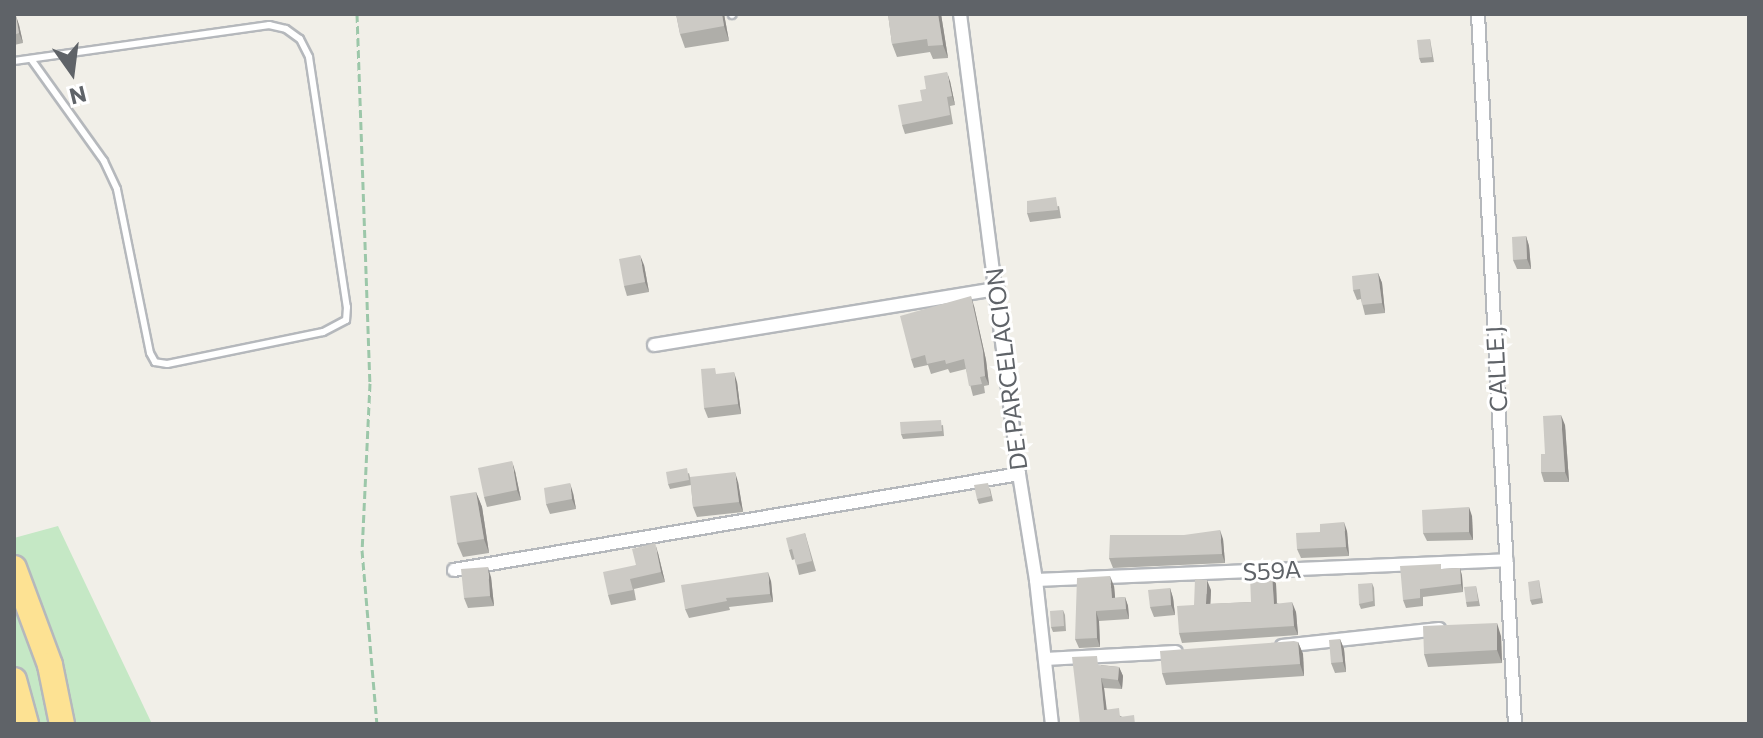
<!DOCTYPE html>
<style>
body{margin:0}
#map{position:relative;width:1763px;height:738px;overflow:hidden;background:#f1efe8;font-family:Commissioner,sans-serif}
div>[style]{position:absolute}
.green>*{inset:0;background:#c5e8c5}
.path>*{height:3px;margin-top:-1.5px;transform-origin:0;background:repeating-linear-gradient(90deg,#9cc7a9 0 8px,transparent 0 12px)}
.roads{filter:drop-shadow(2px 0 #b5b8bc) drop-shadow(-2px 0 #b5b8bc) drop-shadow(0 2px #b5b8bc) drop-shadow(0 -2px #b5b8bc)}
.lane>*{height:6px;margin:-3px;padding:0 3px;transform-origin:3px;border-radius:3px;background:#fff}
.street>*{height:12px;margin:-6px;padding:0 6px;transform-origin:6px;border-radius:6px;background:#fff}
.highway>*{height:24px;margin:-12px;padding:0 12px;transform-origin:12px;border-radius:12px;background:#fde293}
.wall>*{inset:0;background:#afaea9}
.shaded-wall>*{inset:0;background:#8f8d8a}
.building>*{inset:0;background:#cccac5}
span{translate:-50% -50%;white-space:nowrap;text-align:center;line-height:1.15;-webkit-text-stroke:6px #fff;paint-order:stroke}
.street-label{font-size:24px;color:#5f6368}
.frame{position:absolute;inset:0;border:16px solid #5f6368;pointer-events:none}
.north{position:absolute;left:32px;top:32px;width:80px;height:80px;-webkit-text-stroke:6px #fff;paint-order:stroke;rotate:166deg;font-size:22px;font-weight:700;line-height:32px;text-align:center;color:#5f6368}
.north::after{content:'';display:block;margin:auto;width:28px;height:36px;background:#5f6368;clip-path:polygon(50% 0,100% 100%,50% 72%,0 100%)}
</style>
<div id="map">
<div class="green">
<i style="clip-path:polygon(58px 526px,152px 724px,14px 724px,14px 538px)"></i>
</div>
<div class="path">
<i style="left:357px;top:14px;width:369px;rotate:88deg"></i>
<i style="left:370px;top:383px;width:167px;rotate:92.7deg"></i>
<i style="left:362px;top:550px;width:175px;rotate:85.1deg"></i>
</div>
<div class="roads">
<div class="lane">
<i style="left:732px;top:15px;width:1px;rotate:-45deg"></i>
<i style="left:14px;top:61px;width:258px;rotate:-8deg"></i>
<i style="left:269px;top:25px;width:17px;rotate:13deg"></i>
<i style="left:286px;top:29px;width:17px;rotate:36deg"></i>
<i style="left:300px;top:39px;width:20px;rotate:63deg"></i>
<i style="left:309px;top:57px;width:253px;rotate:81.4deg"></i>
<i style="left:347px;top:307px;width:13px;rotate:94deg"></i>
<i style="left:346px;top:320px;width:26px;rotate:152deg"></i>
<i style="left:323px;top:332px;width:159px;rotate:168.4deg"></i>
<i style="left:167px;top:364px;width:12px;rotate:-171deg"></i>
<i style="left:155px;top:362px;width:10px;rotate:-119deg"></i>
<i style="left:150px;top:353px;width:167px;rotate:-101.4deg"></i>
<i style="left:117px;top:189px;width:31px;rotate:-115deg"></i>
<i style="left:104px;top:161px;width:125px;rotate:-125.6deg"></i>
</div>
<div class="street">
<i style="left:960px;top:14px;width:464px;rotate:82.7deg"></i>
<i style="left:1019px;top:474px;width:107px;rotate:80.9deg"></i>
<i style="left:1036px;top:580px;width:145px;rotate:83.7deg"></i>
<i style="left:1478px;top:14px;width:711px;rotate:87.02deg"></i>
<i style="left:654px;top:345px;width:348px;rotate:-9.3deg"></i>
<i style="left:454px;top:570px;width:573px;rotate:-9.64deg"></i>
<i style="left:1036px;top:580px;width:471px;rotate:-2.4deg"></i>
<i style="left:1282px;top:646px;width:158px;rotate:-6.2deg"></i>
<i style="left:1045px;top:659px;width:131px;rotate:-3.1deg"></i>
</div>
<div class="highway">
<i style="left:14px;top:568px;width:103px;rotate:69.6deg"></i>
<i style="left:50px;top:665px;width:60px;rotate:78.5deg"></i>
<i style="left:14px;top:680px;width:46px;rotate:74.7deg"></i>
</div>
</div>
<div class="wall">
<i style="clip-path:polygon(676px 14px,724px 14px,729px 41px,685px 48px,680px 34px)"></i>
<i style="clip-path:polygon(888px 14px,941px 14px,948px 58px,933px 59px,930px 52px,897px 57px,892px 44px)"></i>
<i style="clip-path:polygon(14px 16px,16px 16px,19px 25px,23px 43px,14px 45px)"></i>
<i style="clip-path:polygon(1430px 39px,1434px 62px,1421px 63px,1419px 58px)"></i>
<i style="clip-path:polygon(950px 81px,955px 105px,950px 106px,953px 124px,905px 134px,902px 125px,922px 101px,926px 89px)"></i>
<i style="clip-path:polygon(1059px 206px,1061px 218px,1030px 222px,1027px 213px)"></i>
<i style="clip-path:polygon(1526px 236px,1529px 246px,1531px 269px,1517px 269px,1513px 260px)"></i>
<i style="clip-path:polygon(644px 265px,649px 292px,627px 296px,624px 286px)"></i>
<i style="clip-path:polygon(1378px 273px,1382px 283px,1385px 313px,1365px 315px,1361px 299px,1357px 300px,1353px 290px)"></i>
<i style="clip-path:polygon(974px 306px,986px 360px,989px 385px,984px 386px,985px 393px,973px 396px,966px 369px,950px 373px,948px 369px,931px 374px,928px 365px,914px 368px,911px 359px)"></i>
<i style="clip-path:polygon(717px 374px,737px 382px,741px 414px,708px 418px,704px 408px)"></i>
<i style="clip-path:polygon(943px 425px,944px 436px,903px 439px,901px 434px)"></i>
<i style="clip-path:polygon(1565px 425px,1569px 482px,1544px 482px,1541px 472px,1545px 454px)"></i>
<i style="clip-path:polygon(515px 471px,521px 500px,487px 507px,484px 497px)"></i>
<i style="clip-path:polygon(689px 473px,690px 477px,738px 482px,743px 512px,697px 517px,693px 507px,691px 485px,670px 489px,668px 484px)"></i>
<i style="clip-path:polygon(990px 488px,993px 501px,979px 504px,977px 499px)"></i>
<i style="clip-path:polygon(476px 492px,482px 507px,489px 553px,463px 557px,457px 543px)"></i>
<i style="clip-path:polygon(573px 493px,576px 509px,550px 514px,546px 504px)"></i>
<i style="clip-path:polygon(1472px 516px,1473px 540px,1427px 541px,1423px 533px)"></i>
<i style="clip-path:polygon(1347px 531px,1349px 556px,1301px 558px,1297px 549px,1320px 532px)"></i>
<i style="clip-path:polygon(805px 533px,816px 571px,799px 575px,795px 559px,792px 560px,789px 550px)"></i>
<i style="clip-path:polygon(1223px 539px,1225px 563px,1113px 568px,1109px 558px)"></i>
<i style="clip-path:polygon(658px 553px,665px 582px,634px 589px,636px 600px,611px 605px,608px 595px,636px 565px)"></i>
<i style="clip-path:polygon(1460px 568px,1462px 576px,1463px 592px,1423px 597px,1423px 606px,1406px 608px,1403px 600px,1442px 569px)"></i>
<i style="clip-path:polygon(1272px 575px,1276px 584px,1277px 603px,1296px 612px,1298px 635px,1182px 643px,1179px 633px,1194px 605px,1211px 590px,1210px 604px,1251px 602px)"></i>
<i style="clip-path:polygon(491px 577px,494px 606px,468px 608px,464px 598px)"></i>
<i style="clip-path:polygon(1539px 580px,1543px 603px,1532px 605px,1530px 600px)"></i>
<i style="clip-path:polygon(771px 581px,773px 602px,729px 607px,730px 610px,689px 618px,685px 609px)"></i>
<i style="clip-path:polygon(1372px 583px,1374px 588px,1375px 606px,1361px 609px,1359px 604px)"></i>
<i style="clip-path:polygon(1114px 586px,1115px 598px,1125px 597px,1128px 606px,1129px 619px,1099px 621px,1100px 647px,1079px 648px,1075px 639px)"></i>
<i style="clip-path:polygon(1476px 586px,1480px 606px,1467px 607px,1466px 602px)"></i>
<i style="clip-path:polygon(1170px 588px,1173px 598px,1175px 615px,1154px 617px,1150px 607px)"></i>
<i style="clip-path:polygon(1063px 610px,1065px 615px,1066px 631px,1053px 632px,1051px 627px)"></i>
<i style="clip-path:polygon(1501px 636px,1502px 663px,1428px 667px,1424px 654px)"></i>
<i style="clip-path:polygon(1340px 639px,1344px 649px,1346px 672px,1335px 673px,1331px 663px)"></i>
<i style="clip-path:polygon(1298px 642px,1303px 654px,1304px 676px,1166px 685px,1162px 673px)"></i>
<i style="clip-path:polygon(1101px 665px,1119px 667px,1123px 676px,1122px 689px,1104px 688px,1106px 709px,1137px 724px,1080px 724px)"></i>
</div>
<div class="shaded-wall">
<i style="clip-path:polygon(722px 14px,724px 14px,729px 41px,724px 26px)"></i>
<i style="clip-path:polygon(938px 14px,941px 14px,948px 58px,943px 45px)"></i>
<i style="clip-path:polygon(16px 16px,19px 25px,23px 43px,19px 33px)"></i>
<i style="clip-path:polygon(947px 72px,950px 81px,955px 105px,952px 96px)"></i>
<i style="clip-path:polygon(1526px 236px,1529px 246px,1531px 269px,1527px 259px)"></i>
<i style="clip-path:polygon(640px 255px,644px 265px,649px 292px,645px 282px)"></i>
<i style="clip-path:polygon(1378px 273px,1382px 283px,1385px 313px,1382px 303px)"></i>
<i style="clip-path:polygon(971px 296px,974px 306px,986px 360px,989px 385px,985px 376px)"></i>
<i style="clip-path:polygon(734px 372px,737px 382px,741px 414px,738px 404px)"></i>
<i style="clip-path:polygon(1561px 415px,1565px 425px,1569px 482px,1565px 472px)"></i>
<i style="clip-path:polygon(512px 461px,515px 471px,521px 500px,517px 490px)"></i>
<i style="clip-path:polygon(735px 472px,738px 482px,743px 512px,739px 502px)"></i>
<i style="clip-path:polygon(570px 483px,573px 493px,576px 509px,572px 499px)"></i>
<i style="clip-path:polygon(476px 492px,482px 507px,489px 553px,484px 539px)"></i>
<i style="clip-path:polygon(1469px 507px,1472px 516px,1473px 540px,1469px 532px)"></i>
<i style="clip-path:polygon(1344px 522px,1347px 531px,1349px 556px,1346px 547px)"></i>
<i style="clip-path:polygon(1220px 530px,1223px 539px,1225px 563px,1222px 554px)"></i>
<i style="clip-path:polygon(655px 543px,658px 553px,665px 582px,661px 572px)"></i>
<i style="clip-path:polygon(488px 567px,491px 577px,494px 606px,490px 596px)"></i>
<i style="clip-path:polygon(1460px 568px,1462px 576px,1463px 592px,1461px 584px)"></i>
<i style="clip-path:polygon(768px 572px,771px 581px,773px 602px,770px 594px)"></i>
<i style="clip-path:polygon(1272px 575px,1276px 584px,1277px 613px,1274px 604px)"></i>
<i style="clip-path:polygon(1110px 576px,1114px 586px,1116px 607px,1112px 598px)"></i>
<i style="clip-path:polygon(1207px 580px,1211px 590px,1210px 614px,1206px 604px)"></i>
<i style="clip-path:polygon(1170px 588px,1173px 598px,1175px 615px,1171px 605px)"></i>
<i style="clip-path:polygon(1125px 597px,1128px 606px,1129px 619px,1126px 609px)"></i>
<i style="clip-path:polygon(1292px 602px,1296px 612px,1298px 635px,1294px 626px)"></i>
<i style="clip-path:polygon(1096px 611px,1099px 621px,1100px 647px,1097px 638px)"></i>
<i style="clip-path:polygon(1497px 623px,1501px 636px,1502px 663px,1497px 650px)"></i>
<i style="clip-path:polygon(1340px 639px,1344px 649px,1346px 672px,1343px 662px)"></i>
<i style="clip-path:polygon(1298px 642px,1303px 654px,1304px 676px,1300px 664px)"></i>
<i style="clip-path:polygon(1119px 667px,1123px 676px,1122px 689px,1118px 680px)"></i>
<i style="clip-path:polygon(1101px 678px,1104px 688px,1108px 719px,1104px 710px)"></i>
</div>
<div class="building">
<i style="clip-path:polygon(676px 14px,722px 14px,724px 26px,680px 34px)"></i>
<i style="clip-path:polygon(888px 14px,938px 14px,943px 45px,928px 46px,927px 39px,892px 44px)"></i>
<i style="clip-path:polygon(14px 16px,16px 16px,19px 33px,14px 35px)"></i>
<i style="clip-path:polygon(1430px 39px,1432px 57px,1419px 58px,1417px 40px)"></i>
<i style="clip-path:polygon(947px 72px,952px 96px,947px 97px,950px 115px,902px 125px,898px 105px,922px 101px,920px 90px,926px 89px,924px 76px)"></i>
<i style="clip-path:polygon(1056px 197px,1058px 210px,1027px 213px,1027px 201px)"></i>
<i style="clip-path:polygon(1526px 236px,1527px 259px,1513px 260px,1512px 237px)"></i>
<i style="clip-path:polygon(640px 255px,645px 282px,624px 286px,619px 259px)"></i>
<i style="clip-path:polygon(1378px 273px,1382px 303px,1362px 305px,1360px 289px,1353px 290px,1352px 276px)"></i>
<i style="clip-path:polygon(971px 296px,983px 351px,985px 376px,980px 377px,982px 384px,969px 386px,964px 359px,946px 364px,945px 360px,927px 364px,925px 355px,911px 359px,900px 316px)"></i>
<i style="clip-path:polygon(715px 368px,716px 374px,734px 372px,738px 404px,704px 408px,701px 369px)"></i>
<i style="clip-path:polygon(1561px 415px,1565px 472px,1541px 472px,1541px 454px,1545px 454px,1543px 416px)"></i>
<i style="clip-path:polygon(941px 420px,942px 431px,901px 434px,900px 422px)"></i>
<i style="clip-path:polygon(512px 461px,517px 490px,484px 497px,478px 468px)"></i>
<i style="clip-path:polygon(687px 468px,689px 480px,668px 484px,666px 472px)"></i>
<i style="clip-path:polygon(735px 472px,739px 502px,693px 507px,690px 477px)"></i>
<i style="clip-path:polygon(570px 483px,572px 499px,546px 504px,544px 488px)"></i>
<i style="clip-path:polygon(988px 483px,991px 496px,977px 499px,974px 485px)"></i>
<i style="clip-path:polygon(476px 492px,484px 539px,457px 543px,450px 496px)"></i>
<i style="clip-path:polygon(1469px 507px,1469px 532px,1423px 533px,1422px 510px)"></i>
<i style="clip-path:polygon(1344px 522px,1346px 547px,1297px 549px,1296px 533px,1320px 532px,1320px 524px)"></i>
<i style="clip-path:polygon(1220px 530px,1222px 554px,1109px 558px,1110px 535px,1184px 535px)"></i>
<i style="clip-path:polygon(805px 533px,812px 561px,796px 565px,792px 549px,789px 550px,786px 538px)"></i>
<i style="clip-path:polygon(655px 543px,661px 572px,630px 579px,633px 590px,608px 595px,603px 572px,636px 565px,632px 549px)"></i>
<i style="clip-path:polygon(1441px 564px,1441px 569px,1460px 568px,1461px 584px,1420px 589px,1420px 598px,1403px 600px,1400px 566px)"></i>
<i style="clip-path:polygon(488px 567px,490px 596px,464px 598px,461px 569px)"></i>
<i style="clip-path:polygon(768px 572px,770px 594px,726px 598px,727px 601px,685px 609px,681px 585px)"></i>
<i style="clip-path:polygon(1272px 575px,1274px 604px,1292px 602px,1294px 626px,1179px 633px,1177px 606px,1194px 605px,1195px 579px,1207px 580px,1206px 604px,1251px 602px,1250px 576px)"></i>
<i style="clip-path:polygon(1110px 576px,1112px 598px,1125px 597px,1126px 609px,1096px 611px,1097px 638px,1075px 639px,1077px 578px)"></i>
<i style="clip-path:polygon(1539px 580px,1541px 598px,1530px 600px,1528px 582px)"></i>
<i style="clip-path:polygon(1372px 583px,1373px 601px,1359px 604px,1358px 584px)"></i>
<i style="clip-path:polygon(1476px 586px,1478px 601px,1466px 602px,1464px 587px)"></i>
<i style="clip-path:polygon(1170px 588px,1171px 605px,1150px 607px,1148px 590px)"></i>
<i style="clip-path:polygon(1063px 610px,1064px 626px,1051px 627px,1050px 611px)"></i>
<i style="clip-path:polygon(1497px 623px,1497px 650px,1424px 654px,1423px 626px)"></i>
<i style="clip-path:polygon(1340px 639px,1343px 662px,1331px 663px,1329px 640px)"></i>
<i style="clip-path:polygon(1294px 641px,1298px 642px,1300px 664px,1162px 673px,1160px 651px)"></i>
<i style="clip-path:polygon(1097px 656px,1098px 665px,1119px 667px,1118px 680px,1101px 678px,1104px 710px,1119px 708px,1120px 717px,1134px 715px,1135px 724px,1110px 724px,1110px 723px,1080px 724px,1072px 657px)"></i>
</div>
<div class="street-label">
<span style="left:1006px;top:369px;rotate:-97deg">DE PARCELACION</span>
<span style="left:1496px;top:369px;rotate:-93deg">CALLE J</span>
<span style="left:1272px;top:570px;rotate:-3deg">S59A</span>
</div>
<div class="frame"></div>
<div class="north">N</div>
</div>
